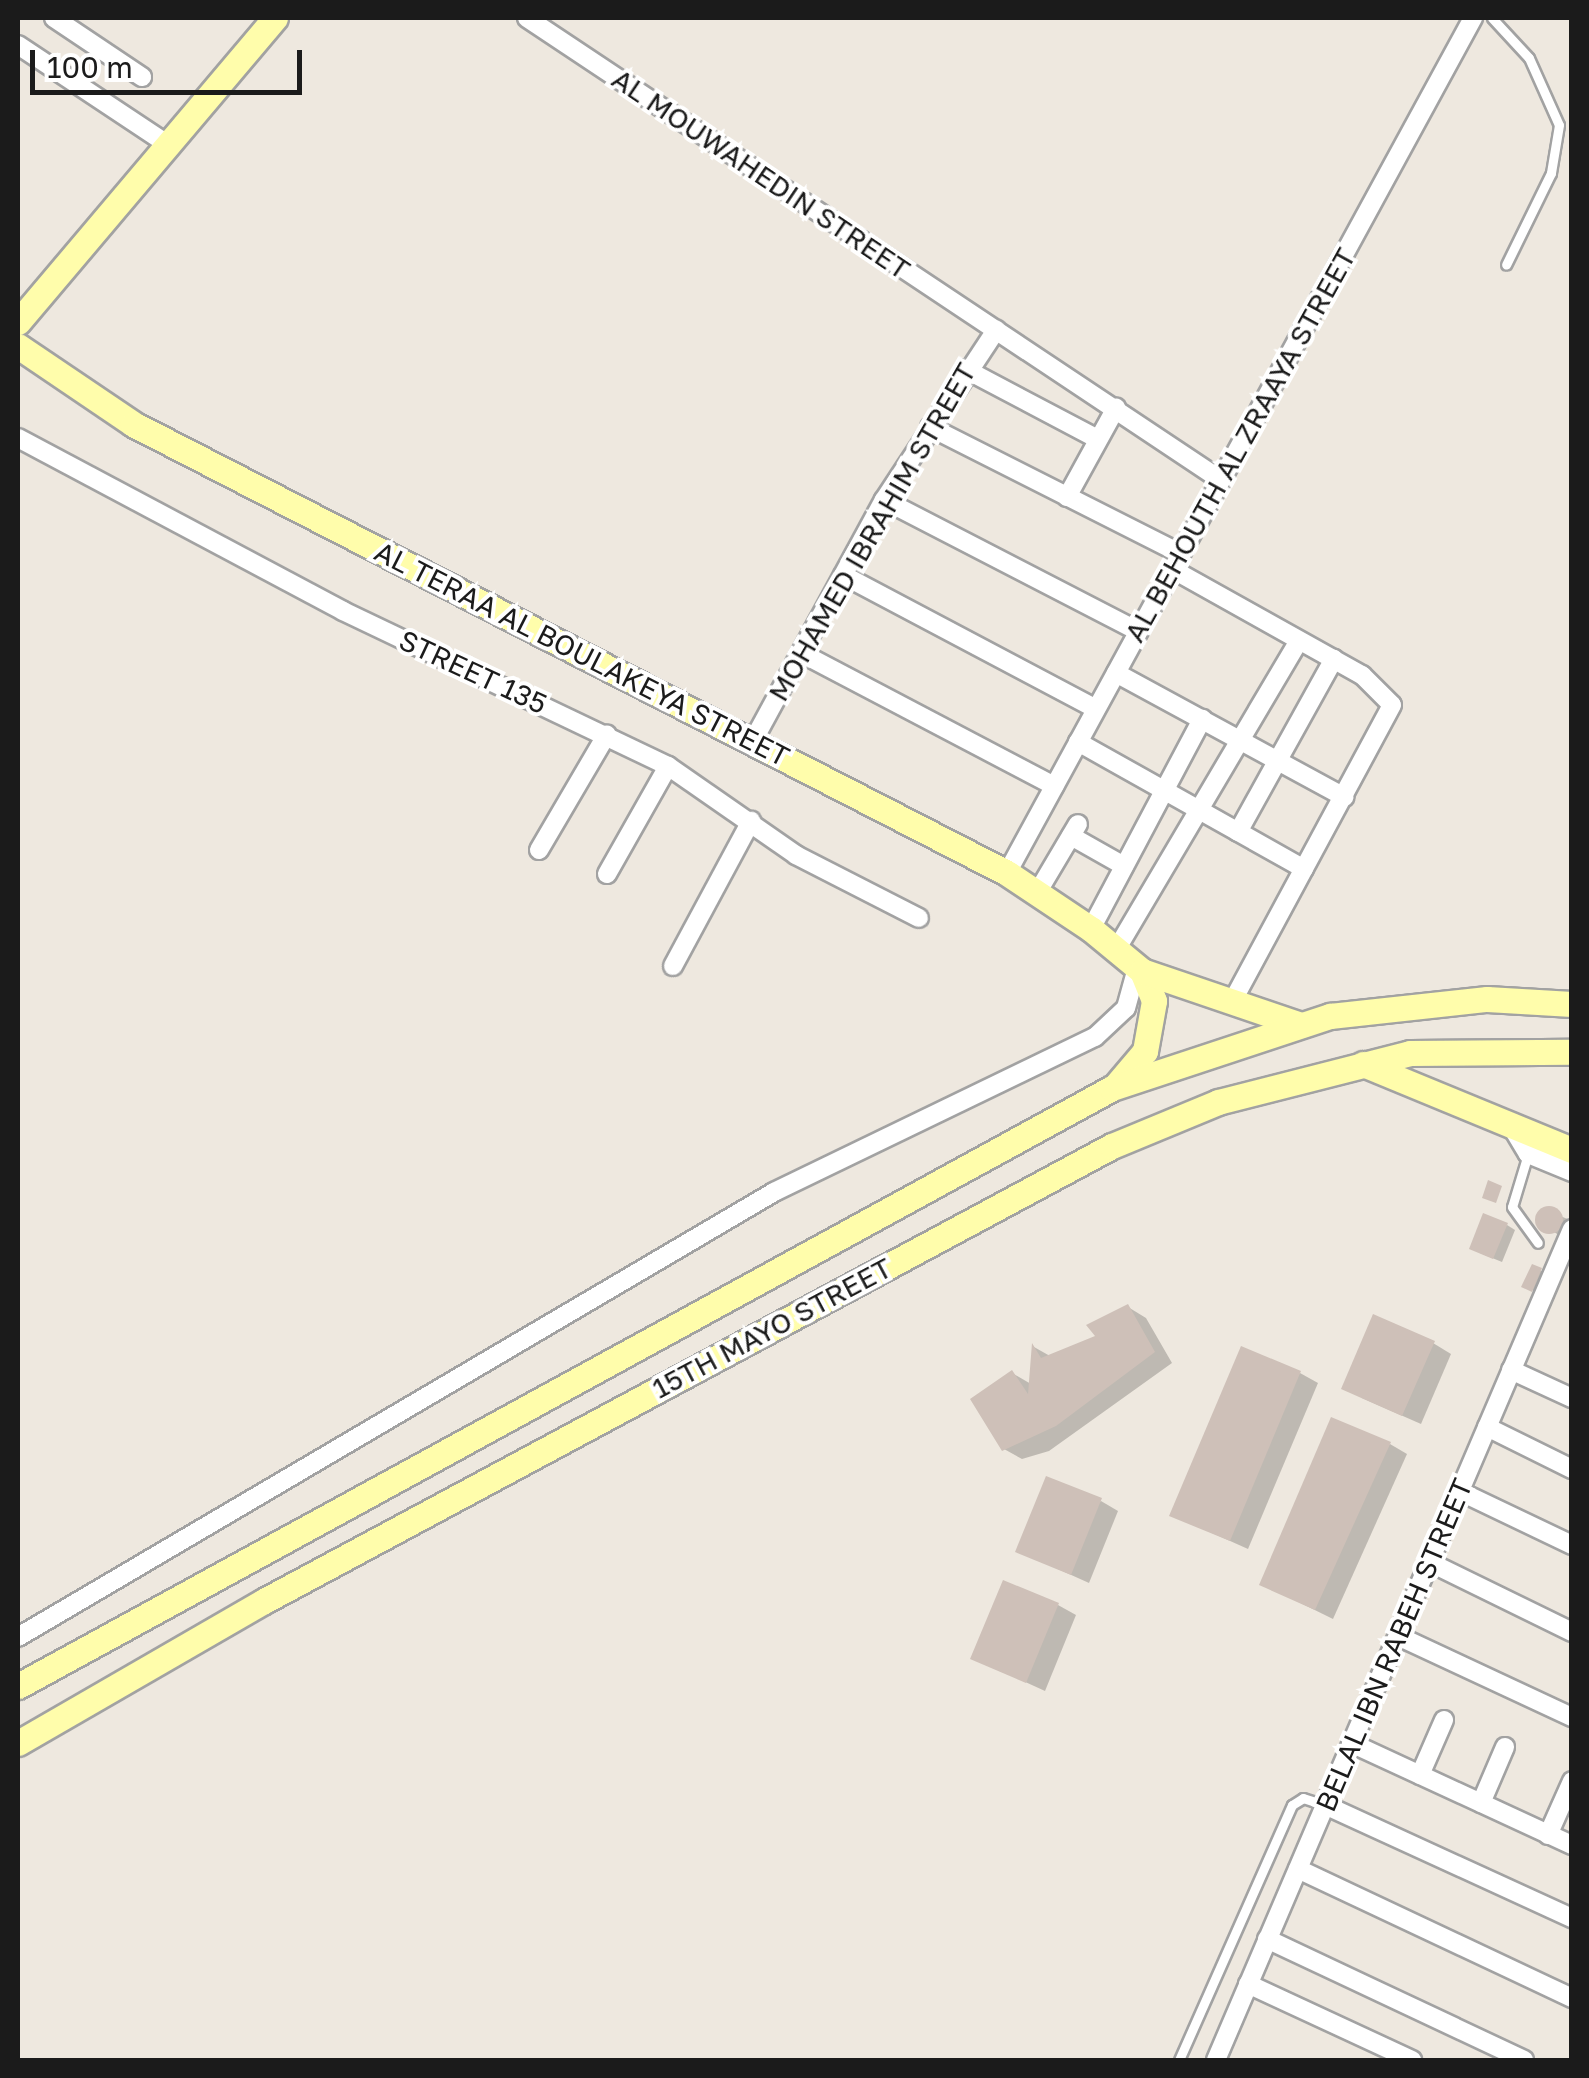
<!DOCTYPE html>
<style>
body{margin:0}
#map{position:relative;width:1589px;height:2078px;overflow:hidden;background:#eee8df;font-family:"Golos Text",sans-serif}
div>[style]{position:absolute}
.shadow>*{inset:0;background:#0003}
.building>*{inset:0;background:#cec0b8}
.round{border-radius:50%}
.roads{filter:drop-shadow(2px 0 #a2a2a2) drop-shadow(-2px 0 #a2a2a2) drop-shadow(0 2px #a2a2a2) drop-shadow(0 -2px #a2a2a2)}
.lane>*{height:9px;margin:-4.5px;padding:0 4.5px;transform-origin:4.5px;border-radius:4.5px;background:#fff}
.street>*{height:18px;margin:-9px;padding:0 9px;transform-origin:9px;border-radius:9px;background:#fff}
.secondary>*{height:25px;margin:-12.5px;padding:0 12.5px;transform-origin:12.5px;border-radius:12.5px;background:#fffdab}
span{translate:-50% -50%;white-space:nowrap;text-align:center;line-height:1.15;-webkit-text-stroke:8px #fff;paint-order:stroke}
.street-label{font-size:28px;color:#1b1b1b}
.frame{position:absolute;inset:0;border:20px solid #1b1b1b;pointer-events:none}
.scale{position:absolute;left:30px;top:50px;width:272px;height:45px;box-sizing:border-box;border:5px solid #1b1b1b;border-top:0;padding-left:12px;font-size:30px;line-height:35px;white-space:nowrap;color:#1b1b1b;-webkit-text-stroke:8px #fff;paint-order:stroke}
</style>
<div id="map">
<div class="shadow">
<i style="clip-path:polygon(1542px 1208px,1572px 1221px,1564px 1238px,1537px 1222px)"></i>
<i style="clip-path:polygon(1507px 1225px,1515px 1230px,1502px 1262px,1480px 1253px)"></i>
<i style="clip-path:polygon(1533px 1267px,1549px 1275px,1540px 1294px,1524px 1286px)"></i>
<i style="clip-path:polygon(1128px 1307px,1146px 1318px,1172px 1363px,1049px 1451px,1022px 1459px,1004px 1449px,1012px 1373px,1031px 1384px,1034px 1347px,1050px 1356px,1099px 1337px)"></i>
<i style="clip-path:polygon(1433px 1343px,1451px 1354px,1421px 1424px,1362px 1398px)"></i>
<i style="clip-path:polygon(1300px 1373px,1318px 1383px,1248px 1549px,1172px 1515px)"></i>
<i style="clip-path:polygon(1390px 1444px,1407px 1454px,1333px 1619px,1262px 1584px)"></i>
<i style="clip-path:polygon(1101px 1501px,1118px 1511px,1089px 1583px,1018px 1551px)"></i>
<i style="clip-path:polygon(1058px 1605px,1076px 1615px,1045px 1691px,973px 1658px)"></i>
</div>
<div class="building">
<i style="clip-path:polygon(1488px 1180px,1502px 1186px,1496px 1203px,1482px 1198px)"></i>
<i class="round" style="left:1535px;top:1206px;width:28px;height:28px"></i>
<i style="clip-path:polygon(1483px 1213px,1508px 1223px,1493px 1259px,1469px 1249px)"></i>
<i style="clip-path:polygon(1532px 1264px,1542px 1268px,1532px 1292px,1521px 1287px)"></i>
<i style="clip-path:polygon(1128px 1304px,1155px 1352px,1056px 1426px,1002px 1451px,970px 1399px,1012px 1370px,1028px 1394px,1032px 1343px,1041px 1358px,1095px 1336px,1086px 1325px)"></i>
<i style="clip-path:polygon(1373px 1314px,1435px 1341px,1402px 1416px,1341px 1389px)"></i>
<i style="clip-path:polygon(1241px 1346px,1301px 1371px,1230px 1541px,1169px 1516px)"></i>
<i style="clip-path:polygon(1331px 1417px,1391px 1442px,1315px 1610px,1259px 1585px)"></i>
<i style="clip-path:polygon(1046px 1476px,1102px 1498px,1071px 1575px,1015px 1552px)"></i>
<i style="clip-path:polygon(1003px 1580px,1059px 1603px,1026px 1683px,970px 1659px)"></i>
</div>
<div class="roads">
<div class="lane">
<i style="left:1492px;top:18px;width:54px;rotate:47.2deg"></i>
<i style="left:1529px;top:58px;width:73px;rotate:65.9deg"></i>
<i style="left:1559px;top:125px;width:49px;rotate:99.5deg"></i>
<i style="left:1551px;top:173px;width:102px;rotate:116.1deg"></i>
<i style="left:1528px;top:1154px;width:55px;rotate:106.8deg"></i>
<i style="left:1512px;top:1207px;width:44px;rotate:54.2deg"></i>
<i style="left:1179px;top:2060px;width:279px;rotate:-66.1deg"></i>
<i style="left:1292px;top:1805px;width:13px;rotate:-32deg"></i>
<i style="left:1303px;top:1798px;width:23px;rotate:18deg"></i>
</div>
<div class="street">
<i style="left:54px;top:18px;width:106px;rotate:33.8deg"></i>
<i style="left:527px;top:18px;width:834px;rotate:33.65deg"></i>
<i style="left:18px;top:45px;width:179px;rotate:33.6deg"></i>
<i style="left:965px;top:369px;width:150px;rotate:27.8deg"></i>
<i style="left:930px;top:427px;width:281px;rotate:26.8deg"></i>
<i style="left:18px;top:438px;width:368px;rotate:28deg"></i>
<i style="left:343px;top:611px;width:360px;rotate:25.5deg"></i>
<i style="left:668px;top:766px;width:156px;rotate:34.8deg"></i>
<i style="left:796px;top:855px;width:138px;rotate:27.1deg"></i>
<i style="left:1067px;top:497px;width:102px;rotate:-61.2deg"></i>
<i style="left:884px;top:500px;width:286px;rotate:27.3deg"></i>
<i style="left:1172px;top:569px;width:218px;rotate:29.2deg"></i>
<i style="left:1362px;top:675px;width:42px;rotate:45deg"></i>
<i style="left:1392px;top:705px;width:337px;rotate:118.3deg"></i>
<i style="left:843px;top:575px;width:286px;rotate:27.9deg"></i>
<i style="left:801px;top:653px;width:286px;rotate:27.7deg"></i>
<i style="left:1116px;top:673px;width:260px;rotate:28.5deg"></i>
<i style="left:753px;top:741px;width:274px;rotate:-61.5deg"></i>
<i style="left:884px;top:500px;width:204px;rotate:-56.6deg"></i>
<i style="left:1078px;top:742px;width:259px;rotate:29.3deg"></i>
<i style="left:1238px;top:832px;width:198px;rotate:-61deg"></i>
<i style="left:1071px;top:836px;width:61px;rotate:29.5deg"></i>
<i style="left:539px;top:850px;width:134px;rotate:-59.6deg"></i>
<i style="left:1007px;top:873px;width:974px;rotate:-61.41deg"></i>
<i style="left:607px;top:874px;width:124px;rotate:-60.5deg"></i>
<i style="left:1037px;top:893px;width:80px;rotate:-59.3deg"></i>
<i style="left:1091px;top:929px;width:238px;rotate:-62.1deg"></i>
<i style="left:1116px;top:950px;width:359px;rotate:-59.4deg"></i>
<i style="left:673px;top:966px;width:165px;rotate:-61.7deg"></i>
<i style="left:1510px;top:1124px;width:35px;rotate:59deg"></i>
<i style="left:1528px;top:1154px;width:48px;rotate:22.2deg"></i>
<i style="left:1511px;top:1370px;width:67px;rotate:24.7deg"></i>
<i style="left:1487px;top:1427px;width:95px;rotate:26.3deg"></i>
<i style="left:1459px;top:1491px;width:125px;rotate:25.5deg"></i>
<i style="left:1429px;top:1562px;width:159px;rotate:26.1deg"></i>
<i style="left:1398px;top:1636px;width:192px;rotate:25deg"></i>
<i style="left:18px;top:1637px;width:877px;rotate:-30.48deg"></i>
<i style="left:774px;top:1192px;width:356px;rotate:-25.8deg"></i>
<i style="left:1095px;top:1037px;width:42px;rotate:-43.1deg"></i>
<i style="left:1126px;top:1008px;width:41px;rotate:-74.6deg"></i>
<i style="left:1351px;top:1743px;width:243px;rotate:24.8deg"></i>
<i style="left:1420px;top:1775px;width:60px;rotate:-66.4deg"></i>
<i style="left:1481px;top:1803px;width:61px;rotate:-66.8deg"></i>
<i style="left:1325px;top:1805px;width:272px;rotate:24.6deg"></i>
<i style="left:1548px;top:1835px;width:59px;rotate:-66deg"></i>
<i style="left:1298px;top:1869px;width:303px;rotate:25.2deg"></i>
<i style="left:1267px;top:1939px;width:284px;rotate:25.2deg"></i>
<i style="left:1248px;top:1984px;width:181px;rotate:24.9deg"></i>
<i style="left:1216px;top:2060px;width:904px;rotate:-66.81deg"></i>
</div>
<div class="secondary">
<i style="left:18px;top:322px;width:398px;rotate:-49.8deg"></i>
<i style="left:18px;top:346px;width:139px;rotate:34.1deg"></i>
<i style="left:133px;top:424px;width:983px;rotate:27.19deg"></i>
<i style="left:1007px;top:873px;width:101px;rotate:33.7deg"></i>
<i style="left:1091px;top:929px;width:66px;rotate:39.5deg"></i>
<i style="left:1142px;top:971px;width:32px;rotate:68deg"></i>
<i style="left:1154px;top:1001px;width:51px;rotate:100.2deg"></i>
<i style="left:1145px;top:1051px;width:42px;rotate:130.2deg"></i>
<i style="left:1142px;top:971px;width:165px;rotate:18.8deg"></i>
<i style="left:1363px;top:1064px;width:226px;rotate:22.4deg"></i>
<i style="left:18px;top:1686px;width:1247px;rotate:-28.66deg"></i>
<i style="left:1112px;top:1088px;width:230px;rotate:-18.3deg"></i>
<i style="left:1330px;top:1016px;width:158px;rotate:-6.2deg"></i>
<i style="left:1487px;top:999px;width:85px;rotate:3.4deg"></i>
<i style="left:18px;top:1743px;width:284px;rotate:-30deg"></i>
<i style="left:264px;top:1601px;width:962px;rotate:-28.22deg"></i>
<i style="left:1112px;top:1146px;width:115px;rotate:-22.5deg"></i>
<i style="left:1218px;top:1102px;width:198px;rotate:-14.3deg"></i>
<i style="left:1410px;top:1053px;width:162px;rotate:-0.4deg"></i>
</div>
</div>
<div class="street-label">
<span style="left:761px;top:174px;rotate:34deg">AL MOUWAHEDIN STREET</span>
<span style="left:1240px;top:445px;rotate:-61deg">AL BEHOUTH AL ZRAAYA STREET</span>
<span style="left:872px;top:532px;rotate:-60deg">MOHAMED IBRAHIM STREET</span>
<span style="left:582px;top:654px;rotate:27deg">AL TERAA AL BOULAKEYA STREET</span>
<span style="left:473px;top:672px;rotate:25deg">STREET 135</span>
<span style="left:772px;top:1328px;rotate:-28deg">15TH MAYO STREET</span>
<span style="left:1394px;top:1645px;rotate:-67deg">BELAL IBN RABEH STREET</span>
</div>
<div class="frame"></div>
<div class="scale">100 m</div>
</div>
